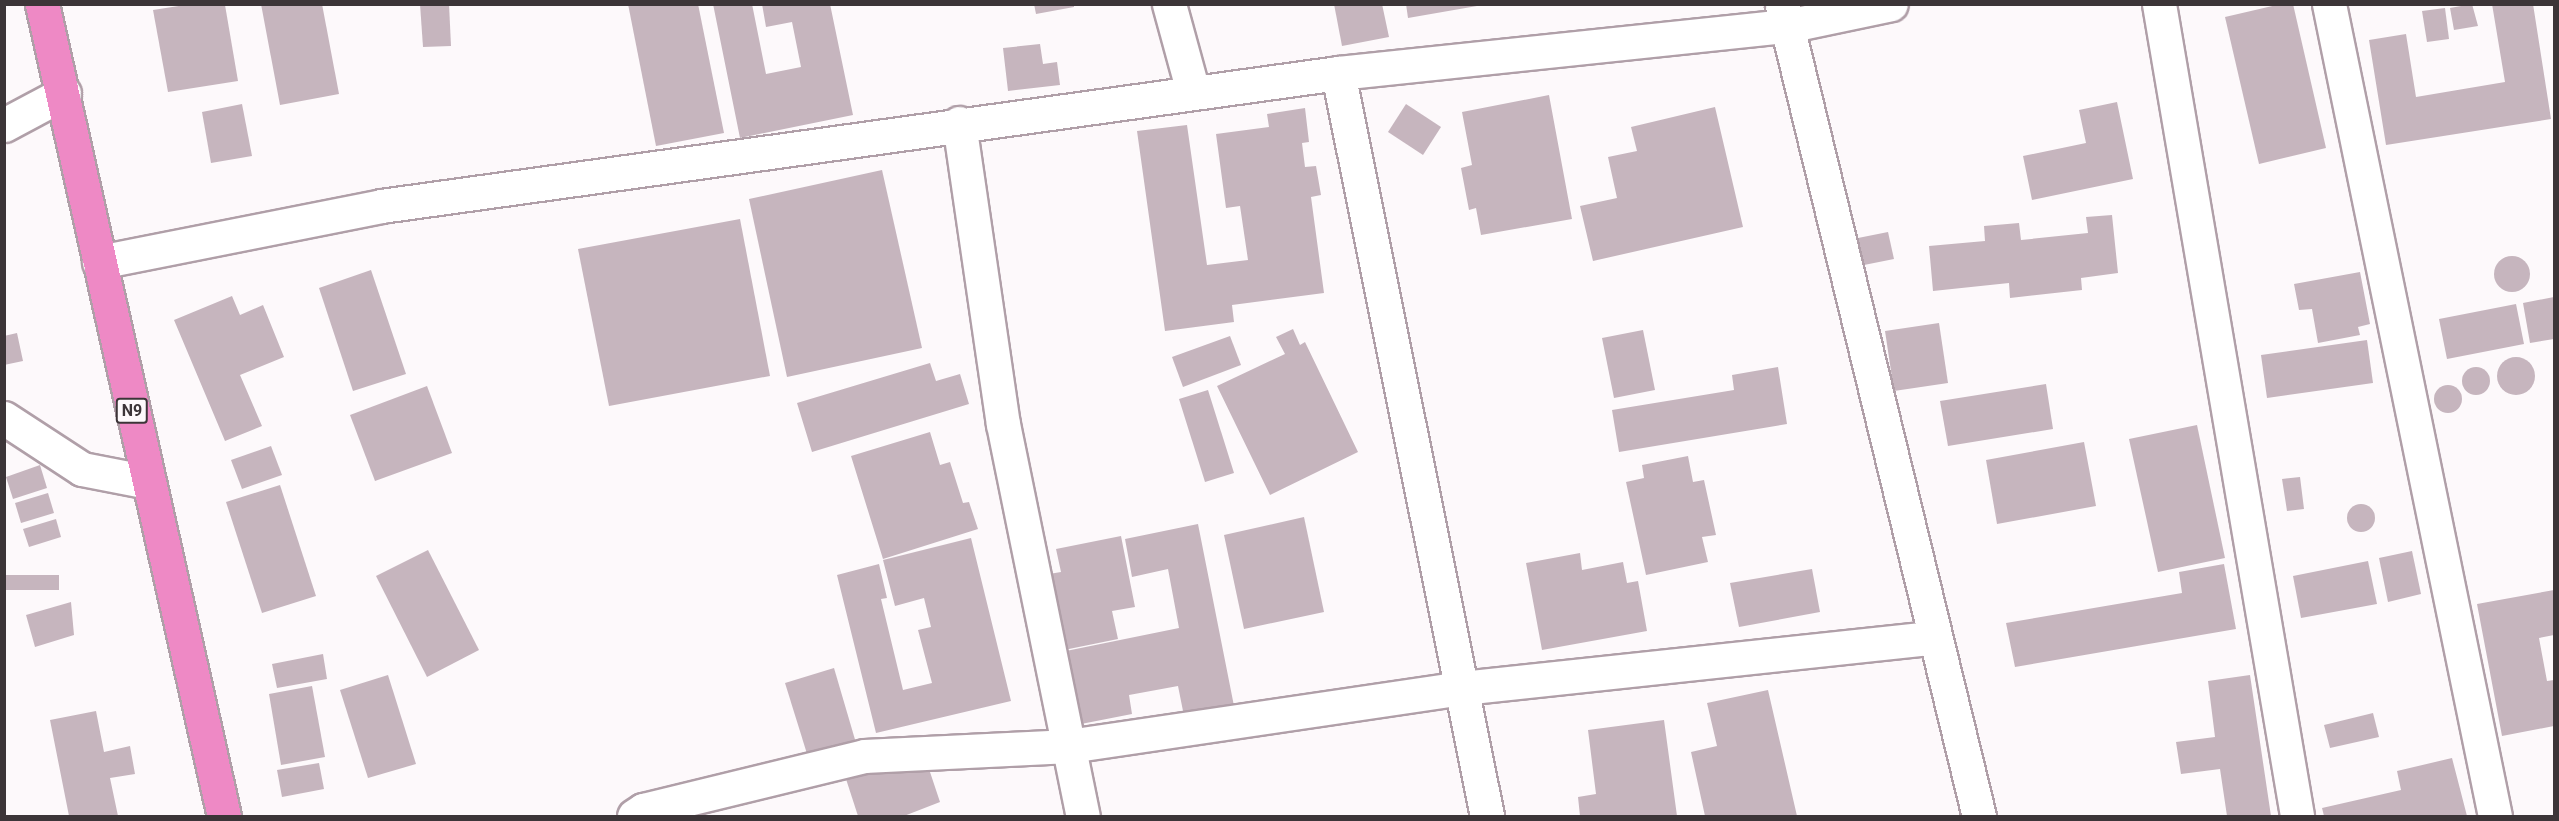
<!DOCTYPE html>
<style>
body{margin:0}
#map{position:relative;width:2559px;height:821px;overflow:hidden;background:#fdf9fb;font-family:Roboto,sans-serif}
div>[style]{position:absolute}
.building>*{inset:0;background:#c6b5be}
.round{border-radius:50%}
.roads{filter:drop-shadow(2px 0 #b09fa8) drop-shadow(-2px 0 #b09fa8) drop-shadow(0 2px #b09fa8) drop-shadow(0 -2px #b09fa8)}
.minor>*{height:33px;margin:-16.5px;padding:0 16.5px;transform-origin:16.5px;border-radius:16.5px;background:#fff}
.highway>*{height:33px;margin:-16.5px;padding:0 16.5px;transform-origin:16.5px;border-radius:16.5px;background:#ee89c5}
span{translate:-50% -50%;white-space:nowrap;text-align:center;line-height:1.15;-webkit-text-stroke:4.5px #fdf9fb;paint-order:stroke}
.shield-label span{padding:2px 4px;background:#fdf9fb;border:2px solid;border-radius:4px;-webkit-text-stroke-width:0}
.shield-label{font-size:16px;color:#3c3538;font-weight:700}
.frame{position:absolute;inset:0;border:6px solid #3c3538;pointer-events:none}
</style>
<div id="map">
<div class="building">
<i style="clip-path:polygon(261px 4px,322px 4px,339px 94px,280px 105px)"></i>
<i style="clip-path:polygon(420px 4px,449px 4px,451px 46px,423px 47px)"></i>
<i style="clip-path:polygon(628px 4px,698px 4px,724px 133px,656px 146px)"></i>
<i style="clip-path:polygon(713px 4px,752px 4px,766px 74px,801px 67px,792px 22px,766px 27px,762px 4px,830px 4px,853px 115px,740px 138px)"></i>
<i style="clip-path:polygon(1034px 4px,1074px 4px,1074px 7px,1036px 14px)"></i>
<i style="clip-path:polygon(1334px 4px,1382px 4px,1389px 37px,1342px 46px)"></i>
<i style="clip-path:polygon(1406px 4px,1476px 4px,1477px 6px,1408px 18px)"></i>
<i style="clip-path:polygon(2281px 4px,2293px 4px,2326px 148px,2259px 164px,2225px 17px)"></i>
<i style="clip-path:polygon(2472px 4px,2478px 26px,2454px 30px,2450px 8px)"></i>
<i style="clip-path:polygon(2492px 4px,2533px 4px,2551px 119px,2386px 145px,2369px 40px,2406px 34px,2416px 97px,2505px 82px)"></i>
<i style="clip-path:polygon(185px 5px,225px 5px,238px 81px,168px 92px,153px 10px)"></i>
<i style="clip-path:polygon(2445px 8px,2449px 39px,2427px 42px,2422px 11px)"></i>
<i style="clip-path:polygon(1040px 44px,1043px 64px,1057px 62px,1060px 85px,1008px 91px,1003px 48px)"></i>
<i style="clip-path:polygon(1549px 95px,1572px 219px,1481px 235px,1476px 208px,1469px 210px,1461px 168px,1472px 165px,1462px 112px)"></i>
<i style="clip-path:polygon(2117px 102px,2133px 179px,2032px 200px,2023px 156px,2086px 143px,2079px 110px)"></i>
<i style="clip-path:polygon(242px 104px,252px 156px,211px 163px,202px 112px)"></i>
<i style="clip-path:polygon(1406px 104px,1441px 127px,1423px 155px,1388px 132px)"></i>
<i style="clip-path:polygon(1715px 107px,1743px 227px,1593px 261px,1580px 206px,1617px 198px,1608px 157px,1637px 151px,1631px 127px)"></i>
<i style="clip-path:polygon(1305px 108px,1309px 142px,1302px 143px,1305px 167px,1316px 166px,1321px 195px,1311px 197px,1324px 293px,1232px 305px,1234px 322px,1165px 331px,1137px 131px,1187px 125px,1207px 265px,1248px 260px,1240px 206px,1226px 208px,1216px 134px,1269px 127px,1267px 114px)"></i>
<i style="clip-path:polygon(882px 170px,922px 348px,787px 377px,749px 199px)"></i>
<i style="clip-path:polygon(2112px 215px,2118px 273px,2081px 278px,2082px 290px,2010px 298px,2009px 283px,1933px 291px,1929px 246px,1985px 241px,1984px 226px,2019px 223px,2021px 240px,2088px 233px,2086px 217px)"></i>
<i style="clip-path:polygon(740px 219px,770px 376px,609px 406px,578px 249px)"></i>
<i style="clip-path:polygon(1888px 232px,1894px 259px,1864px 265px,1858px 238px)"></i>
<i class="round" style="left:2494px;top:256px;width:36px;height:36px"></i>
<i style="clip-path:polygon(371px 270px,406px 374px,353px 391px,319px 288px)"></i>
<i style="clip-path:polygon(2360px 272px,2370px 324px,2358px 327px,2360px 335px,2318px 343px,2312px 309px,2299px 310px,2294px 284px)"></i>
<i style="clip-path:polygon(232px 296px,240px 315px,263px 305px,284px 357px,240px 375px,262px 426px,225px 441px,174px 320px)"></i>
<i style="clip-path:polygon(2554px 297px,2554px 339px,2530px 343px,2523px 303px)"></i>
<i style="clip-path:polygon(2516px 304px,2524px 344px,2447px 359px,2439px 319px)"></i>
<i style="clip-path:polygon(1939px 323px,1948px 383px,1894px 391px,1885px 331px)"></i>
<i style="clip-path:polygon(1293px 329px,1300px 345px,1305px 342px,1358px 452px,1270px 495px,1217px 386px,1285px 354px,1276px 337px)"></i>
<i style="clip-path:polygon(1643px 330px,1655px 390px,1614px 398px,1602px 338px)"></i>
<i style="clip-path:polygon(17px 333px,23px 361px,4px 365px,4px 336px)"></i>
<i style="clip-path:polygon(1230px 336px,1241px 365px,1183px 387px,1172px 357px)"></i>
<i style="clip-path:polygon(2367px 340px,2373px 383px,2267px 398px,2261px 355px)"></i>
<i class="round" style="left:2497px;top:357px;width:38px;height:38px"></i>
<i style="clip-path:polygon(930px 363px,936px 381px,960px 374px,969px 404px,812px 452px,797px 403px)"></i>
<i style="clip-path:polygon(1778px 367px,1787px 424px,1619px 452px,1612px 410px,1734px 390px,1732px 375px)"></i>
<i class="round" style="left:2462px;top:367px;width:28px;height:28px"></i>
<i style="clip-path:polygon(2046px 384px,2053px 429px,1948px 446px,1940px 401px)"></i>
<i class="round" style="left:2434px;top:385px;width:28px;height:28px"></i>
<i style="clip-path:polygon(427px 386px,452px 453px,375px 481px,350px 415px)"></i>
<i style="clip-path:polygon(1208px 390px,1234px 473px,1205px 482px,1179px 399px)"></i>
<i style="clip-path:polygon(2197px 425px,2225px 558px,2158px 572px,2129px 439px)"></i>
<i style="clip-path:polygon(930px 432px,940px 465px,950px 462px,963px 503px,969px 502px,978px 529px,883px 559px,851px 456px)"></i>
<i style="clip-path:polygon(2084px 442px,2096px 506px,1997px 524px,1986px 460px)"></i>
<i style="clip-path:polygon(271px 446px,282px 475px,242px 489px,231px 460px)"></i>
<i style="clip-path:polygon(1688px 456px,1693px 482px,1704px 480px,1716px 535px,1702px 537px,1708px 562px,1646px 575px,1626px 482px,1644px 478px,1642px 465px)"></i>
<i style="clip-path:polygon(40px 465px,47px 488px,13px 499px,6px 477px)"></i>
<i style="clip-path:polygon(2300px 477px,2304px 509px,2287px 511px,2282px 479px)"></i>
<i style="clip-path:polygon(280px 485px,316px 596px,262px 613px,226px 502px)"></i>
<i style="clip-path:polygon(48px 493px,54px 513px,21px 523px,15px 503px)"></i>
<i class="round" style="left:2347px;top:504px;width:28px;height:28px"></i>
<i style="clip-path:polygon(1304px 517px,1324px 612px,1244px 629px,1224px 535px)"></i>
<i style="clip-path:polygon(56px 519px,61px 537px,29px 547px,23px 529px)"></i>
<i style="clip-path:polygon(1198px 524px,1234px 706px,1184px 716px,1178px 686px,1129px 695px,1132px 714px,1081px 724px,1066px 651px,1179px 628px,1168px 569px,1132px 577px,1125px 539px)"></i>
<i style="clip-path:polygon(1121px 536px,1135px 607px,1112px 611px,1118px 639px,1064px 650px,1049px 574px,1061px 572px,1056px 549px)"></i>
<i style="clip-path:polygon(971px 538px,1011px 701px,876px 733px,837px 575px,879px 564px,887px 598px,881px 599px,903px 690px,932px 683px,918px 630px,931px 627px,924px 598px,895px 606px,883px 560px)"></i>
<i style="clip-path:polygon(428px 550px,479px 650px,427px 677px,376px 576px)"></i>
<i style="clip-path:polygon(2412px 551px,2421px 594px,2388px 602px,2379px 558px)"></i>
<i style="clip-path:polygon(1580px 553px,1582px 570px,1623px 562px,1627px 583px,1638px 581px,1647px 631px,1542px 650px,1526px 563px)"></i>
<i style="clip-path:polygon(2368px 561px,2377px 604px,2301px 618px,2293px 576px)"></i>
<i style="clip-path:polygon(2224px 564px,2236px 629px,2015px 667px,2006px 623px,2182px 593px,2179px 572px)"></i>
<i style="clip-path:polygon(1812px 569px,1820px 612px,1739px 627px,1730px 583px)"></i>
<i style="clip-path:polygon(4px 575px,59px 575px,59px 590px,4px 590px)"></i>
<i style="clip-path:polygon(2554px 590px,2554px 635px,2539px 638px,2547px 681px,2554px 680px,2554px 726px,2502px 736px,2477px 604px)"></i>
<i style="clip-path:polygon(71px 602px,74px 635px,35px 647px,26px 615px)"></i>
<i style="clip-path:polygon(323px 654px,327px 679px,277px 688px,272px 664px)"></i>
<i style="clip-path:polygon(834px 668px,856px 743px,808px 757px,785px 683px)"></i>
<i style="clip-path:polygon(388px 675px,416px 764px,368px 778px,340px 690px)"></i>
<i style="clip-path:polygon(2250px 675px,2271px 816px,2227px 816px,2220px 769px,2181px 774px,2176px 742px,2215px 737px,2208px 681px)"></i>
<i style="clip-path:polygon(312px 686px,325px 757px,281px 765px,269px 694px)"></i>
<i style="clip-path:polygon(1768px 690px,1797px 816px,1705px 816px,1691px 752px,1717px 746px,1707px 703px)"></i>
<i style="clip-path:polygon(96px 711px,104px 752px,130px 746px,135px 774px,110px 778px,118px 816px,69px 816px,50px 720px)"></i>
<i style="clip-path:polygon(2373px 713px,2379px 737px,2330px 748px,2324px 725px)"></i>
<i style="clip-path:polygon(1664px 720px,1677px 816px,1580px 816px,1578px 797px,1596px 794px,1588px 730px)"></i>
<i style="clip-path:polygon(924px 754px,940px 802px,904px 816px,858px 816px,846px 779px)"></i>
<i style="clip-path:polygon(2452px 758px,2467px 816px,2324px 816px,2322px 808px,2401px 790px,2397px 771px)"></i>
<i style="clip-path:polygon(319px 763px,324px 789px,282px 797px,277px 770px)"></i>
</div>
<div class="roads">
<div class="minor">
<i style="left:1169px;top:4px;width:91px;rotate:74.7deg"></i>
<i style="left:2159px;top:4px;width:824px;rotate:80.35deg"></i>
<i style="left:2329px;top:4px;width:829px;rotate:78.45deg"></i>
<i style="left:1782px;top:5px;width:835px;rotate:76.35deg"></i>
<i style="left:1338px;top:73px;width:758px;rotate:78.66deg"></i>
<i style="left:959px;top:123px;width:304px;rotate:81.7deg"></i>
<i style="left:1003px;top:424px;width:400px;rotate:78.5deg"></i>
<i style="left:4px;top:125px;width:68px;rotate:-28.1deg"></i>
<i style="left:99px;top:262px;width:288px;rotate:-11.2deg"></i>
<i style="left:381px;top:206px;width:966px;rotate:-7.91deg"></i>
<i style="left:1338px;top:73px;width:451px;rotate:-6deg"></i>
<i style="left:1787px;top:26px;width:106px;rotate:-11.9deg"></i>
<i style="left:4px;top:418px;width:93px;rotate:33.2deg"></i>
<i style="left:82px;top:469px;width:68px;rotate:11deg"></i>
<i style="left:634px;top:816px;width:11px;rotate:-34deg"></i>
<i style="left:643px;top:810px;width:228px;rotate:-13.7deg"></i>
<i style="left:865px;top:756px;width:204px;rotate:-2.8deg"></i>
<i style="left:1069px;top:746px;width:397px;rotate:-8.4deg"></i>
<i style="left:1462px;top:688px;width:474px;rotate:-6.1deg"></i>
</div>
<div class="highway">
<i style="left:42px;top:4px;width:832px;rotate:77.37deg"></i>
</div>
</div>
<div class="shield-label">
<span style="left:132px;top:411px">N9</span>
</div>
<div class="frame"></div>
</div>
